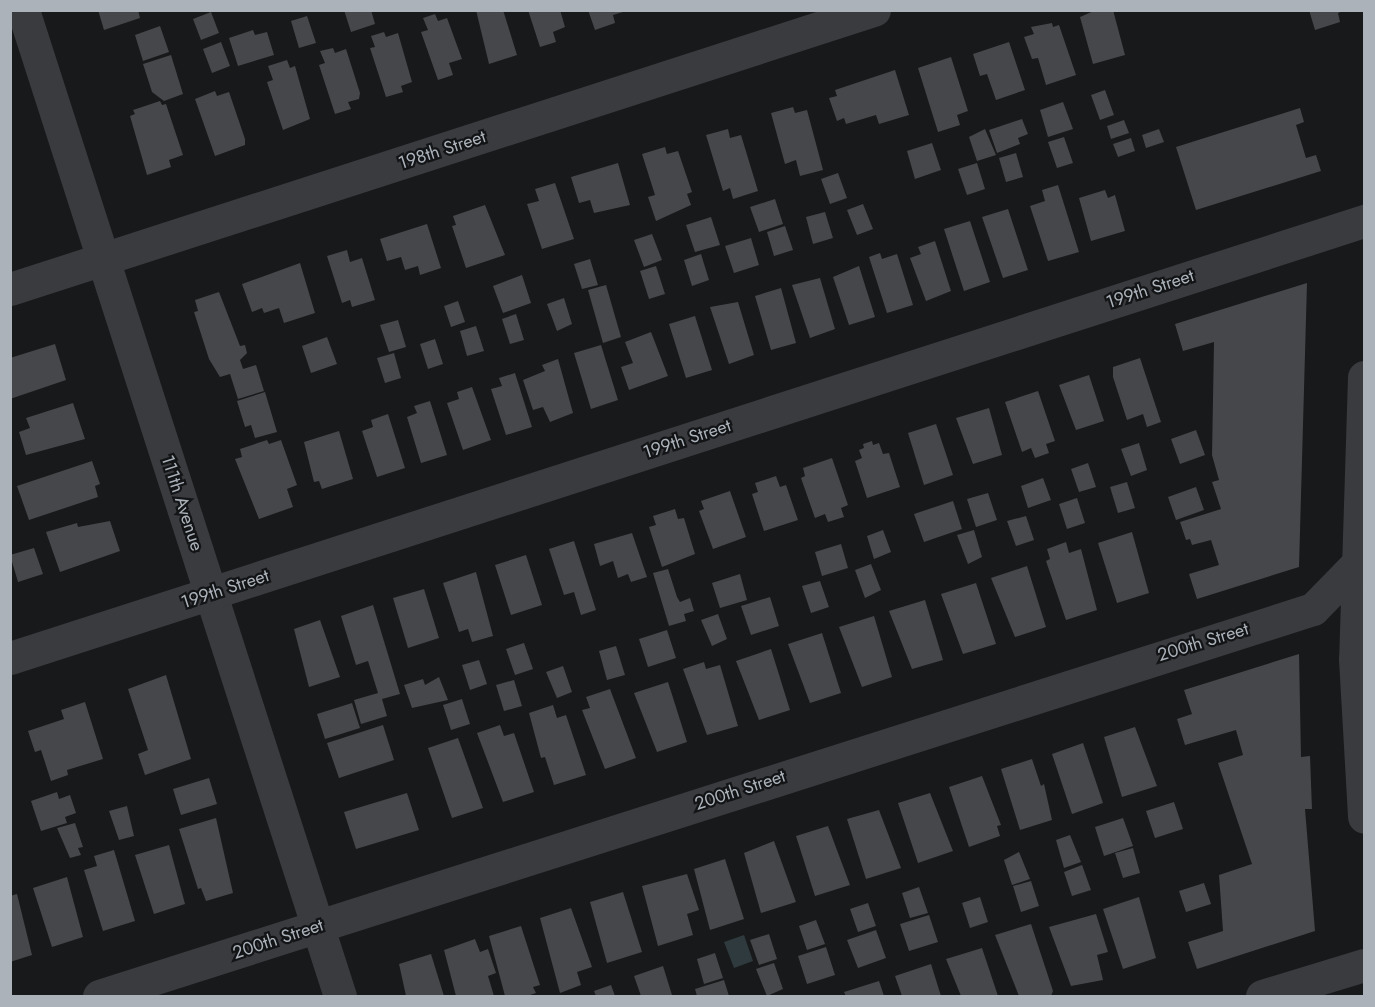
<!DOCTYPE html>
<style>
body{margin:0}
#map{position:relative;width:1375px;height:1007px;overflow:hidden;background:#18191a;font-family:Jost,sans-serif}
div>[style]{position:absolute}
.water>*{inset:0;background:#2f3a3e}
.building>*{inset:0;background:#45474a}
.minor>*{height:33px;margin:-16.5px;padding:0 16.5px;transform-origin:16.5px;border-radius:16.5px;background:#3a3b3f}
span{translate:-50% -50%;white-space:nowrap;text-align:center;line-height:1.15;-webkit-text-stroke:4.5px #131416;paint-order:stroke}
.street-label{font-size:18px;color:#abb2ba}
.frame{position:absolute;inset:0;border:12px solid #abb2ba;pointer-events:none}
</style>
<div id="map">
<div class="water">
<i style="clip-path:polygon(744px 935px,753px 961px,734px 968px,724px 942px)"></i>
</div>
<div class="building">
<i style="clip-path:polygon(98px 10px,138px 10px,140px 18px,104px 30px)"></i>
<i style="clip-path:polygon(344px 10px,371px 10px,375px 24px,351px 32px)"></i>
<i style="clip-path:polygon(476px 10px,503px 10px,517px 55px,489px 64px)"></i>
<i style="clip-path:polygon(528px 10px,560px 10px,565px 27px,553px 32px,556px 42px,540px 47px)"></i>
<i style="clip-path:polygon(588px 10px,626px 10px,626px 11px,613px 15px,615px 23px,595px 30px)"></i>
<i style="clip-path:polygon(1096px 10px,1113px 10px,1125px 55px,1093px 64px,1080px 17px)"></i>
<i style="clip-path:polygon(1309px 10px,1343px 10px,1343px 11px,1338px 13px,1340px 22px,1315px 30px)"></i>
<i style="clip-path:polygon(211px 12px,219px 33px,201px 40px,193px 19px)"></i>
<i style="clip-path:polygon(435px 14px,438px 21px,447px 18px,462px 59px,449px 63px,453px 75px,438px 80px,421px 32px,428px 30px,423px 18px)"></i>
<i style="clip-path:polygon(307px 16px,316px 43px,299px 48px,291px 21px)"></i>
<i style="clip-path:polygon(1052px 23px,1053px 27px,1059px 25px,1076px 75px,1046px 85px,1038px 58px,1032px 59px,1024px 37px,1034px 34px,1031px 27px)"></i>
<i style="clip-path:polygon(160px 26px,169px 52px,143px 61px,135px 35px)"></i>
<i style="clip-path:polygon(253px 30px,255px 35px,267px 32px,274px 55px,238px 66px,229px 38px)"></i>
<i style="clip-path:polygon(384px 32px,386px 37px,398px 33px,412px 82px,401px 86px,403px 92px,386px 97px,370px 48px,375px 47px,371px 36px)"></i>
<i style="clip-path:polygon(221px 42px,230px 66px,212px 73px,203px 49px)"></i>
<i style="clip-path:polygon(1009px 42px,1025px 90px,996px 100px,987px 74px,980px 76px,973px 54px)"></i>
<i style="clip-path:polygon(333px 48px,335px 53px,346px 49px,360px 93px,359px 99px,348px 102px,351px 109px,335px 114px,319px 65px,325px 63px,320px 51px)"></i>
<i style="clip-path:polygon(171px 55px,183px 94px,164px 101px,152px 92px,143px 64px)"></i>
<i style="clip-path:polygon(951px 57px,968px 111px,957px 115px,960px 125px,938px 132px,918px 68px)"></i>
<i style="clip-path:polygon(287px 60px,290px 68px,295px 66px,310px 119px,283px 130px,267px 82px,273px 80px,268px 66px)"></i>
<i style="clip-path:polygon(895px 70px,909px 115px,879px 124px,876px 115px,846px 124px,844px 118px,837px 121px,829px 98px,837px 96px,835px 90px)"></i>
<i style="clip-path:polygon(1105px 90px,1114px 115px,1100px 120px,1091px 95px)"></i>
<i style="clip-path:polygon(215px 91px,217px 96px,229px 92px,245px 139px,245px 145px,215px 156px,195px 99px)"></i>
<i style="clip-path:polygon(160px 101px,162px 105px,166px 104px,183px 155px,169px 160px,171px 167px,147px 175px,130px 116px,135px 114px,133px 110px)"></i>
<i style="clip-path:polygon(1063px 102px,1073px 129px,1048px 137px,1040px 110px)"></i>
<i style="clip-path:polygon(793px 107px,795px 113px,807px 110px,823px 170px,800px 176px,796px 160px,785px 164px,771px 113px)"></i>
<i style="clip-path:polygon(1300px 108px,1304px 122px,1296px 125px,1306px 158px,1316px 155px,1321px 171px,1196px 210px,1176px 147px)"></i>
<i style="clip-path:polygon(1022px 119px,1028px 134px,1018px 138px,1020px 144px,997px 153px,989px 130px)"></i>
<i style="clip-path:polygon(1124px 120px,1129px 133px,1111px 139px,1107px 126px)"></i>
<i style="clip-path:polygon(728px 129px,730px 138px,741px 135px,758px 191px,733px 199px,730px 188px,723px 191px,706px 135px)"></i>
<i style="clip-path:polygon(985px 129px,996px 155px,977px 161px,969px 137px)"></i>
<i style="clip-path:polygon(1159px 129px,1164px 142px,1146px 148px,1142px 135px)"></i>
<i style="clip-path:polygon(1064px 137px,1073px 163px,1057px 168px,1048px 142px)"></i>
<i style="clip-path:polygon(1131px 138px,1135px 151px,1118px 157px,1113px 144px)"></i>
<i style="clip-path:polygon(932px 143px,941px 170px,915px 179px,907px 151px)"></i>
<i style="clip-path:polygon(665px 147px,667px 154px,678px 151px,692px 192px,687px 194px,691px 205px,656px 221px,648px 197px,655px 195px,642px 154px)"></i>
<i style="clip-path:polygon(1016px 153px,1023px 177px,1006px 182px,999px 158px)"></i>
<i style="clip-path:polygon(618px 163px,630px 205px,594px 213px,590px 200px,579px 203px,571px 177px)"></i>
<i style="clip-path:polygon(977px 163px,985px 189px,967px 195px,958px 169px)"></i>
<i style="clip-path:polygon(838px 173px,847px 198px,830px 204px,821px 179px)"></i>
<i style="clip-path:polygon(555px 183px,574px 239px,542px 249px,527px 204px,539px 201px,535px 189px)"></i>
<i style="clip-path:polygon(1058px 185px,1079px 252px,1048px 261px,1030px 206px,1045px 201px,1042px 190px)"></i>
<i style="clip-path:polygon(1105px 190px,1108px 198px,1115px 195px,1125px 231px,1091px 241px,1079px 198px)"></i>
<i style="clip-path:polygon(775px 199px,783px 224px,759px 232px,750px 207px)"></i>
<i style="clip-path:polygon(863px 204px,873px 229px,857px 235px,847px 210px)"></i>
<i style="clip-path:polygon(485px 205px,505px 255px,466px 268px,452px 226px,456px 225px,453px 216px)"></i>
<i style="clip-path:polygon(1008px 209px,1028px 270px,1003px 278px,982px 217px)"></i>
<i style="clip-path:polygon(825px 212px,833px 238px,813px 244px,806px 217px)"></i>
<i style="clip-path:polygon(711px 217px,720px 245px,695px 252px,686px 225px)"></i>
<i style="clip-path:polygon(970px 221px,990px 282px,964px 291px,944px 229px)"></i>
<i style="clip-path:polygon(427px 224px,441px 268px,420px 275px,418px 266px,405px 270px,401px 257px,387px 261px,380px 239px)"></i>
<i style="clip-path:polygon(785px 226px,793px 250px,774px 256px,767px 232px)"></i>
<i style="clip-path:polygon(652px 234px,662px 260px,644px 267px,634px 240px)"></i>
<i style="clip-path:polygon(751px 238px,759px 265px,734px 273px,725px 246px)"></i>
<i style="clip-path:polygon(935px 241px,951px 291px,926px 301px,910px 258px,921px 254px,918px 247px)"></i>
<i style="clip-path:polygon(347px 250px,350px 262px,362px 258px,375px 300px,352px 307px,350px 300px,342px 303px,327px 256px)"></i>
<i style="clip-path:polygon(880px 253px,882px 259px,897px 254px,913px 305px,887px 313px,869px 257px)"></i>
<i style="clip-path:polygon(701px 254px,709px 280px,692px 286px,684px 260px)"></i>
<i style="clip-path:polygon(590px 259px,598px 285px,582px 289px,574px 264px)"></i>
<i style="clip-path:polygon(300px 263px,315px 313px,284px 323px,279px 308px,264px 313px,262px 308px,252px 312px,242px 284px)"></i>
<i style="clip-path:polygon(656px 266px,665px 294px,649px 299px,640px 271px)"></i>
<i style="clip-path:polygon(859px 266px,875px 317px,849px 325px,833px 277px)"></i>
<i style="clip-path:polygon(522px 275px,531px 303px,503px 313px,493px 286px)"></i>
<i style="clip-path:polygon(820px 278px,835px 329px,810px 338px,792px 285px)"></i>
<i style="clip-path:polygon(1307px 283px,1299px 567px,1197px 599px,1189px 574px,1219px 565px,1211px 540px,1192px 545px,1190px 539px,1186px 540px,1180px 522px,1221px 509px,1212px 482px,1219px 480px,1212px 455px,1214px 342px,1183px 351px,1175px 324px)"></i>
<i style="clip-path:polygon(606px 285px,621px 337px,603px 343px,588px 290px)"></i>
<i style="clip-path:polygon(781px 288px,796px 343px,771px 350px,755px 296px)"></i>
<i style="clip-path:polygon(219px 292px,240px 346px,245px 345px,247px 353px,240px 360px,243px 369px,256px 365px,264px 391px,238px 399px,230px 374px,220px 377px,209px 359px,194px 312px,198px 311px,195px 300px)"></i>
<i style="clip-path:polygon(564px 298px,572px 324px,557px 331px,547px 304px)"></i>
<i style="clip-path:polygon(458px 301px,465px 322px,451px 327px,444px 306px)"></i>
<i style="clip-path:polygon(738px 302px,754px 355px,729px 364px,710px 307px)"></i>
<i style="clip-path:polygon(516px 314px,524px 340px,510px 344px,502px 319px)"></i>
<i style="clip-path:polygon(695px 316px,712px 370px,686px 378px,669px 324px)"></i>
<i style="clip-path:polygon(398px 320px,406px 347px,389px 352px,380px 325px)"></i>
<i style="clip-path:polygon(476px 326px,484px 351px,467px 356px,460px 331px)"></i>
<i style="clip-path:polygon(651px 332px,668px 376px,629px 390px,621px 367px,633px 363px,625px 342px)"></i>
<i style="clip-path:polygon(327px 337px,337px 364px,311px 373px,302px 346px)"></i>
<i style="clip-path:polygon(435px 339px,443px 364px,428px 369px,420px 344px)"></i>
<i style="clip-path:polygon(55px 344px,66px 380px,10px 399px,10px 358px)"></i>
<i style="clip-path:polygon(601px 345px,618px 400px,591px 409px,574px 353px)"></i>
<i style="clip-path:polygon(394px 353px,401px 378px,385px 383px,377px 358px)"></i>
<i style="clip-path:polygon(1140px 358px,1161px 422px,1147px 427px,1143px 414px,1127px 420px,1113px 377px,1113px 367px)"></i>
<i style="clip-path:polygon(558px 359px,573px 413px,550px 422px,543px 407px,533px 410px,523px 380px,545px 371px,542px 365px)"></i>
<i style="clip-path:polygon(515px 373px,532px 427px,506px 435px,491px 389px,502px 386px,499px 378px)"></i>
<i style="clip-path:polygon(1089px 375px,1104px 421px,1076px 430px,1059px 385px)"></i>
<i style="clip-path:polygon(472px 387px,491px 440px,463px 450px,447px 403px,459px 399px,457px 392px)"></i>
<i style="clip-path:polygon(1038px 391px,1055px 441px,1046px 444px,1049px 453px,1035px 458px,1031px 448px,1022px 452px,1005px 402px)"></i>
<i style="clip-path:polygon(265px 392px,277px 432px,255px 438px,251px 425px,245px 427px,237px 401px)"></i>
<i style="clip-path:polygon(430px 401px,447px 455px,421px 463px,407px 417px,417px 413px,414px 406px)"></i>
<i style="clip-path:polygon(73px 403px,85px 439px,26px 455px,19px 432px,30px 428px,26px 418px)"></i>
<i style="clip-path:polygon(989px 408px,1002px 455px,973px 464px,956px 418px)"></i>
<i style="clip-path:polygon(388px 414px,405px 468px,377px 477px,362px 431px,373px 427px,371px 420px)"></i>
<i style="clip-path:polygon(936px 424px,953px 475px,924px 485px,908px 433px)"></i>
<i style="clip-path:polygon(1196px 430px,1205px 455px,1180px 464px,1171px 439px)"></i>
<i style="clip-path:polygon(339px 431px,353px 479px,322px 489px,319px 481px,314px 482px,304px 442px)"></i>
<i style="clip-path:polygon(267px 440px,269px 444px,281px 440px,297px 485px,287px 489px,293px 507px,259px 519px,235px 459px,242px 457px,240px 449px)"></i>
<i style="clip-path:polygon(872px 441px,873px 445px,879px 443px,883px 454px,889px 453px,900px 487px,867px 498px,855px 461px,862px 458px,859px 450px,864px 448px,863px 444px)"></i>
<i style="clip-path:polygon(1139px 443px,1147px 470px,1131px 476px,1121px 449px)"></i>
<i style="clip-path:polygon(832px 458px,848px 505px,841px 508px,844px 517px,828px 522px,825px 514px,815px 518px,801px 478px,805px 476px,803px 468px)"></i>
<i style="clip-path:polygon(92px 461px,100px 484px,95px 486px,98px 497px,29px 520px,17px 486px)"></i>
<i style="clip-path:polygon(1088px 463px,1096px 487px,1079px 492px,1071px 469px)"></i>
<i style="clip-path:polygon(776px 476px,780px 487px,786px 485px,798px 520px,764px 531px,752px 494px,758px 492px,755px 483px)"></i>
<i style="clip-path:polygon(1043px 478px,1051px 500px,1028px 508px,1021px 486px)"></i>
<i style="clip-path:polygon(1127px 482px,1135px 508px,1118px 513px,1110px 487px)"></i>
<i style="clip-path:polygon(1196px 487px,1204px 510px,1176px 520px,1168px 497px)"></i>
<i style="clip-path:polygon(730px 491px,746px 537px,713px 549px,699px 511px,704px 509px,701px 501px)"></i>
<i style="clip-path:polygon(988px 493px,997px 520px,976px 527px,967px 499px)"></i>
<i style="clip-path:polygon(1077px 498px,1085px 523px,1067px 529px,1059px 504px)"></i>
<i style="clip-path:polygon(953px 501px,962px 529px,924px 542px,914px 514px)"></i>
<i style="clip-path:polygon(675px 509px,678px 519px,684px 518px,695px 554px,662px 567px,649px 527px,656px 525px,653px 516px)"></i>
<i style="clip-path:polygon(1026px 516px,1034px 540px,1016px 546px,1007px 521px)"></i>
<i style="clip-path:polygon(110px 521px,120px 551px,60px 572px,46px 532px,77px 523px,78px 527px)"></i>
<i style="clip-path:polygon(883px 530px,891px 552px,874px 559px,867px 536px)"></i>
<i style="clip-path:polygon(974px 530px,982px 557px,968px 564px,957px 535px)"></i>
<i style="clip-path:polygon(1132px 532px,1149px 593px,1117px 603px,1098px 543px)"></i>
<i style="clip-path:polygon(632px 533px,647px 577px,631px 582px,628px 574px,618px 578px,613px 561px,600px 566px,594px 544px)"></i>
<i style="clip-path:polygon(574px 541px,596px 610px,581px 615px,574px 592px,564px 595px,549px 549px)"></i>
<i style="clip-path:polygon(1066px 542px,1069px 553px,1081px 549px,1097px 610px,1066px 620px,1046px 561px,1050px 559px,1047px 549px)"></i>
<i style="clip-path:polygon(841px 544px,848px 568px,822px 576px,815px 552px)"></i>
<i style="clip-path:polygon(34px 548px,43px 574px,18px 582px,10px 555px)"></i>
<i style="clip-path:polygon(526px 555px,542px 605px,511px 615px,495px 565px)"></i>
<i style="clip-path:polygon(871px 564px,881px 590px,865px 598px,855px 570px)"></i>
<i style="clip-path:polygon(1027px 566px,1046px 627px,1015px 637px,991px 578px)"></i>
<i style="clip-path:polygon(668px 569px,677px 597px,680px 602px,690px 598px,694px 611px,684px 614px,686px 621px,669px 626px,653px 573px)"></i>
<i style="clip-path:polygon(476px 572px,493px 636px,472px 642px,468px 629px,459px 632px,443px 583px)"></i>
<i style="clip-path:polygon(740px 574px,747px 600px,720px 608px,712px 583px)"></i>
<i style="clip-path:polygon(820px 581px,829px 607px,811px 613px,802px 586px)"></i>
<i style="clip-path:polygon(976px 583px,996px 644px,963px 654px,941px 594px)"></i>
<i style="clip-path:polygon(424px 589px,439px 638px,408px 648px,393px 598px)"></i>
<i style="clip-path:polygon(770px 597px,779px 626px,751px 635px,741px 606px)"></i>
<i style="clip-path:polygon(925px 600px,943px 660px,912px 669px,889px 611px)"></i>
<i style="clip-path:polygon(373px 605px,400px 694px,382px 699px,387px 716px,361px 724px,354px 700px,378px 693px,368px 661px,356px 665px,341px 616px)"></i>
<i style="clip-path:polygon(718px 614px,727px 639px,712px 646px,701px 620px)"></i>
<i style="clip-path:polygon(874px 616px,892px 677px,862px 687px,839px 627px)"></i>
<i style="clip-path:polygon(320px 620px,340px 677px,309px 687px,294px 629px)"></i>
<i style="clip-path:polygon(667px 630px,676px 658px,648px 667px,639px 639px)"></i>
<i style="clip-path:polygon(822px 633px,841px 693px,810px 703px,788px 644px)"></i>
<i style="clip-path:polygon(524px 643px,533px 669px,515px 675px,506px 649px)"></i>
<i style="clip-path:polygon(616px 646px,625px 675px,607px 680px,599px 651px)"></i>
<i style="clip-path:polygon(771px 649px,790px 710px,759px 720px,736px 661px)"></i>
<i style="clip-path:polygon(1299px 654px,1301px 757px,1310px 756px,1312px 809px,1305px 809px,1315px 931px,1197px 969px,1188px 942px,1223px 931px,1219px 875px,1252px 864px,1218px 763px,1243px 755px,1236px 730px,1185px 745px,1177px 719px,1192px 714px,1184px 690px)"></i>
<i style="clip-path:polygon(479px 660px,487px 684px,470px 690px,462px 665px)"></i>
<i style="clip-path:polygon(704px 662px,706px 669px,720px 665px,738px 726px,707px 735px,683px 669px)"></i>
<i style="clip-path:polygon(563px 666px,572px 692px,557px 698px,546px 672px)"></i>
<i style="clip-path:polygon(166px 675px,191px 759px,145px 775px,138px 754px,148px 750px,128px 689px)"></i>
<i style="clip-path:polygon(439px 677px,448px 700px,412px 708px,404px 685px,423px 679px,425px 685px)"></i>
<i style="clip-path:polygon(514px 680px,522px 706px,504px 711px,496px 685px)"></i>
<i style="clip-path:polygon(668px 682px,687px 742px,657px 752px,634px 693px)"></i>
<i style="clip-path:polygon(610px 689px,636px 758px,605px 769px,582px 710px,590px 708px,586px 697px)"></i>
<i style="clip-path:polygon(462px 699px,470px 724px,451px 730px,443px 705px)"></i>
<i style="clip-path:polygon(85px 702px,103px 759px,67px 770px,68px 775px,51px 781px,41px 750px,35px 752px,28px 731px,64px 719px,61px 710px)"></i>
<i style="clip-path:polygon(352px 703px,360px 728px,325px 739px,317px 714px)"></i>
<i style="clip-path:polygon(553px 705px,557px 718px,566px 715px,586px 775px,554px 785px,545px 757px,541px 758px,529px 713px)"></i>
<i style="clip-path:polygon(383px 725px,394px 760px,339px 778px,327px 743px)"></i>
<i style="clip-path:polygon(500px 725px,504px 736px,514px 733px,534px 792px,503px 802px,477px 733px)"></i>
<i style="clip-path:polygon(1135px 727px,1157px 786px,1122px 797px,1104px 737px)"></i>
<i style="clip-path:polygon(458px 738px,483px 808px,452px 818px,428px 748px)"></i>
<i style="clip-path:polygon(1083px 743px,1103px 803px,1072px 814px,1052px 754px)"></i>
<i style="clip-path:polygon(1032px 759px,1041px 786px,1044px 784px,1052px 820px,1020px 830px,1001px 769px)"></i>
<i style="clip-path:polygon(982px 776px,1001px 825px,997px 826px,1000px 836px,969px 847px,949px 787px)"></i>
<i style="clip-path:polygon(209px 778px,217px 804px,181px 815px,173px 789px)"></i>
<i style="clip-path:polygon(57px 792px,59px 799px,70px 795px,76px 813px,65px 817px,67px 823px,41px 831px,31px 801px)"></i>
<i style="clip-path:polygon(407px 793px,419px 830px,356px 849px,344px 812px)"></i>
<i style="clip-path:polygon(930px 793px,953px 851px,918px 863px,898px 803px)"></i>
<i style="clip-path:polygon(1174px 802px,1183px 829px,1155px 838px,1146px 811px)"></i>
<i style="clip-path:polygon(127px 806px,134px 836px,119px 840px,109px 811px)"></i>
<i style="clip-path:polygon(879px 810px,901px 868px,866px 879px,847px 819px)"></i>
<i style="clip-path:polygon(216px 818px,233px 893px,206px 901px,201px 888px,198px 889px,179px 829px)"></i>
<i style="clip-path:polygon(1123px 818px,1133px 846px,1104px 856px,1095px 827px)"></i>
<i style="clip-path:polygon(75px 823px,83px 847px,78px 848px,81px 855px,70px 858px,57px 828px)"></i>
<i style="clip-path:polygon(828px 826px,850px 885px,815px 896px,796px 836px)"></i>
<i style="clip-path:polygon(1070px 835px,1081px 862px,1064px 868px,1056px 840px)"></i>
<i style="clip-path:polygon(774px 841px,796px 902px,761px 913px,744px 853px)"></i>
<i style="clip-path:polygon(169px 845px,185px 904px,154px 914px,135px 855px)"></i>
<i style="clip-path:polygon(1133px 848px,1140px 873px,1123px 878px,1115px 853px)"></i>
<i style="clip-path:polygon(114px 850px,135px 921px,103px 931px,84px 870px,97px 866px,94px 856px)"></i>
<i style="clip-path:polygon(1019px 852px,1030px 879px,1012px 885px,1004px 860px)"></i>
<i style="clip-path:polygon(725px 859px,744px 919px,710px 930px,694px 869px)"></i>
<i style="clip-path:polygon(1082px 865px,1091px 890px,1072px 896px,1064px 872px)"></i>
<i style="clip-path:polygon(687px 874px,699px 910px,687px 914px,693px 935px,658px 946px,642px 886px)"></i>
<i style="clip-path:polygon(67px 877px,83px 937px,52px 947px,33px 888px)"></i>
<i style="clip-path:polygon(1031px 881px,1039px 906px,1021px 912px,1013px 886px)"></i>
<i style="clip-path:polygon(1204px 883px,1211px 904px,1186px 912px,1179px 891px)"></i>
<i style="clip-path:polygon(919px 887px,928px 913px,910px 918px,902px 893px)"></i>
<i style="clip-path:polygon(623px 892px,642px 952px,607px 963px,590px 902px)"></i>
<i style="clip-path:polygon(17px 894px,32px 955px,10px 962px,10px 896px)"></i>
<i style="clip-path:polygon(980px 897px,988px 922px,970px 928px,962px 903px)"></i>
<i style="clip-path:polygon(1139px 897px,1156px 958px,1123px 969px,1103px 909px)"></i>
<i style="clip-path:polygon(868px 903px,876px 926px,858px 932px,850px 909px)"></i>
<i style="clip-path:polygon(571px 908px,592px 967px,577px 972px,581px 985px,560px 993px,540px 918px)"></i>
<i style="clip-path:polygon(1096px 914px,1108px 952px,1097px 955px,1103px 980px,1071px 986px,1049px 927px)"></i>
<i style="clip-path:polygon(929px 915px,938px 942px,909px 951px,900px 924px)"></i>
<i style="clip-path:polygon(816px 920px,825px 944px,807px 950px,799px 926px)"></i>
<i style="clip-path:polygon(1031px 924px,1053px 991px,1051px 996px,1019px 996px,995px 935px)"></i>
<i style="clip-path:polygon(521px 926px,540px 985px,533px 987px,536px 993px,527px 996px,505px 996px,489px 936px)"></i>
<i style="clip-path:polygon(876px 930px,886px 958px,858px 968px,847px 940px)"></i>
<i style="clip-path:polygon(769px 934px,777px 959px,759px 965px,750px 940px)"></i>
<i style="clip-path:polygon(475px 939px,480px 952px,488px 949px,496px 973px,488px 976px,494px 996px,456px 996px,444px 950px)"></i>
<i style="clip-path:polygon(826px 947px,835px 975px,807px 984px,798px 956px)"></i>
<i style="clip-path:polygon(982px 948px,998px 996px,961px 996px,946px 959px)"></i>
<i style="clip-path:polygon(715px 953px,723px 978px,704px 984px,697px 959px)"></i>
<i style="clip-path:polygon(431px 954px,444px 996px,406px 996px,399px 964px)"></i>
<i style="clip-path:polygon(774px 963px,783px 989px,767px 996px,756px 969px)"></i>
<i style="clip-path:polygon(931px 964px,941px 996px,902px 996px,895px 976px)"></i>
<i style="clip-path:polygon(663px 966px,672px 995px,641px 996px,634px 976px)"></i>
<i style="clip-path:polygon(724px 980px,729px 996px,697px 996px,695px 989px)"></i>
<i style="clip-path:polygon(879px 981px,884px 996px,846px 996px,844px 992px)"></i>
<i style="clip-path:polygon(611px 985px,615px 996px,596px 996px,594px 991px)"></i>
</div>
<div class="minor">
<i style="left:23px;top:10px;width:1036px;rotate:72.18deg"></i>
<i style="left:10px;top:289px;width:908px;rotate:-17.9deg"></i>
<i style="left:1364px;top:377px;width:282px;rotate:91.8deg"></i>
<i style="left:1355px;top:659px;width:158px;rotate:86.7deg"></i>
<i style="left:10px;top:658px;width:1423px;rotate:-17.89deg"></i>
<i style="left:99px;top:996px;width:1274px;rotate:-17.68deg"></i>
<i style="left:1313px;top:609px;width:73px;rotate:-45.6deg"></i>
<i style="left:1262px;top:996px;width:107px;rotate:-16.9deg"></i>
</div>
<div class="street-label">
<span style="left:442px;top:150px;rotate:-18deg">198th Street</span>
<span style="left:1150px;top:289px;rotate:-18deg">199th Street</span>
<span style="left:687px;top:439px;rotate:-18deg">199th Street</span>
<span style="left:182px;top:503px;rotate:72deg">111th Avenue</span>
<span style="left:225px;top:589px;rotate:-18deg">199th Street</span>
<span style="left:1203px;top:642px;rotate:-17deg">200th Street</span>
<span style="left:740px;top:790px;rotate:-18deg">200th Street</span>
<span style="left:278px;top:939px;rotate:-18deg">200th Street</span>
</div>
<div class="frame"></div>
</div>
